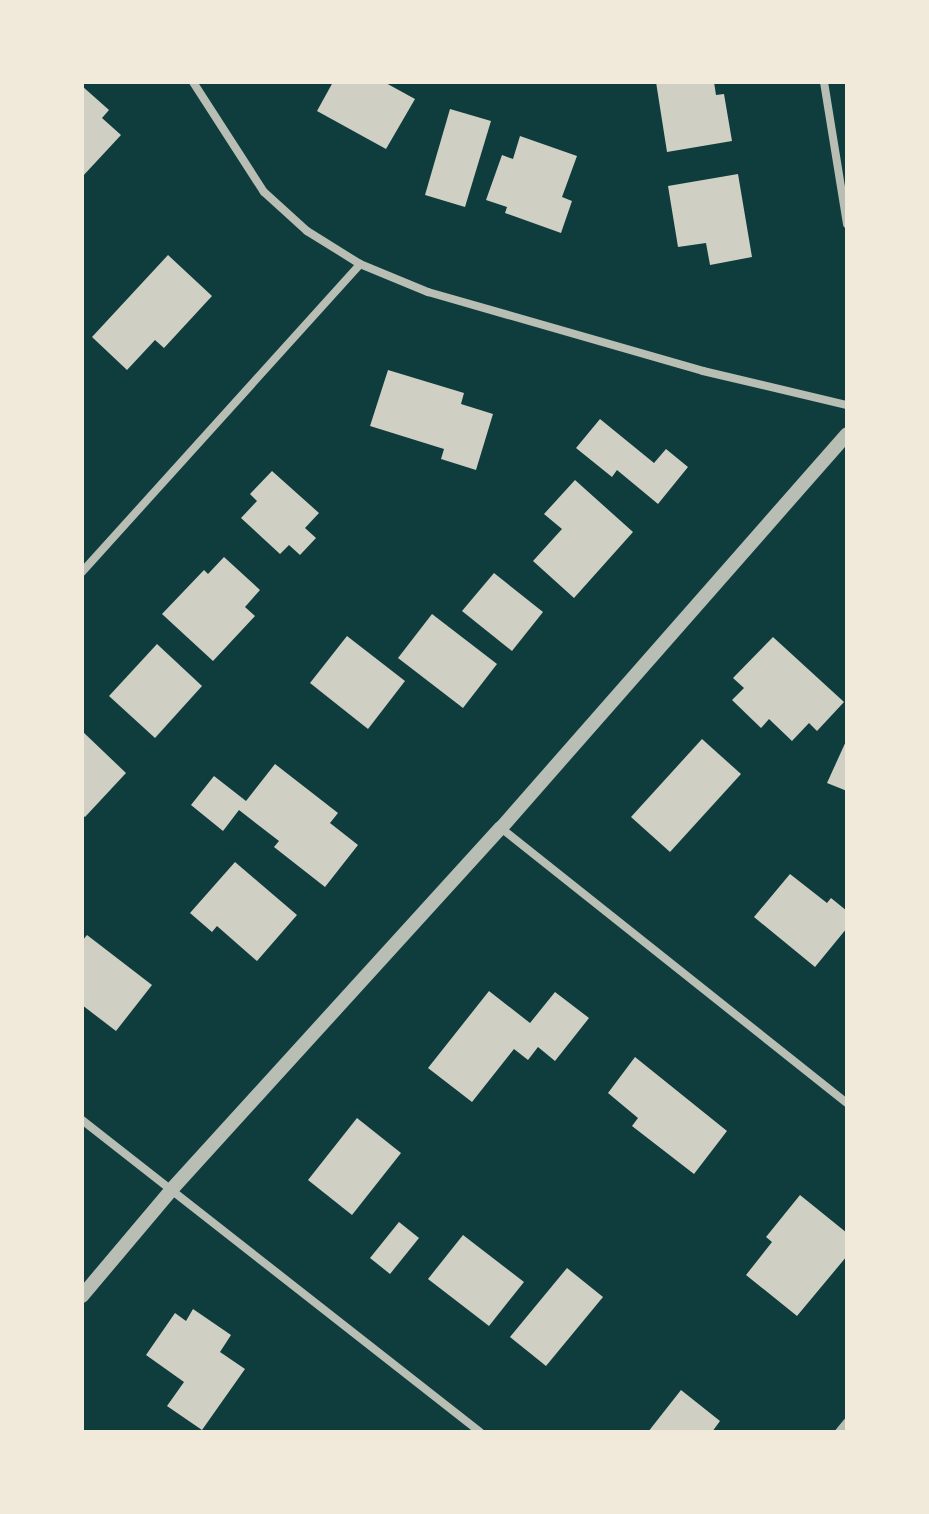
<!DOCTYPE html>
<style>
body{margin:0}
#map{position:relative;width:929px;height:1514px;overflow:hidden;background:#0f3d3e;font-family:Raleway,sans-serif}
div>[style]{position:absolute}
.building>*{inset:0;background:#cfcfc3}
.minor>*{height:8px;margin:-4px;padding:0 4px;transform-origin:4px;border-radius:4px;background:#b8beb3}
.tertiary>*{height:14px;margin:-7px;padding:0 7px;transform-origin:7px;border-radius:7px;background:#b8beb3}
span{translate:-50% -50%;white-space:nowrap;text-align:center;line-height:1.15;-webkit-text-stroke:8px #f1e9da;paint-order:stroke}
.frame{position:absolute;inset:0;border:84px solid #f1e9da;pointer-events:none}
</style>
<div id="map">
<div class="building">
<i style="clip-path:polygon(333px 82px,384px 82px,415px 99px,386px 149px,317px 111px)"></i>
<i style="clip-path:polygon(656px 82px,714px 82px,716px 95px,724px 94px,732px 141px,667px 152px)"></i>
<i style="clip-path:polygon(82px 86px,109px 110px,102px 118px,121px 135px,82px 177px)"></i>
<i style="clip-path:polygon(450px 109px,491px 121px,465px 207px,425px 195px)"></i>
<i style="clip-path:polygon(520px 136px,577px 156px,562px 197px,572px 201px,561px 233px,505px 213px,507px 207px,486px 200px,502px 155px,513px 159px)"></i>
<i style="clip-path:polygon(738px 174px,752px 257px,710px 265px,706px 243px,678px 247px,668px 186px)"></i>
<i style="clip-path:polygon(168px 255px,212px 296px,164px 348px,155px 340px,127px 370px,92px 337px)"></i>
<i style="clip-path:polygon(388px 370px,464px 393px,461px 404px,493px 414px,476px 470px,441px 459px,444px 449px,370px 426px)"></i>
<i style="clip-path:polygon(600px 419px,654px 463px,666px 449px,688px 467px,658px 504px,617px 470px,612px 477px,576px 448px)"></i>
<i style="clip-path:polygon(272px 471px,319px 513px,305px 528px,316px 538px,300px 555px,289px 545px,280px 554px,241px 518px,257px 501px,250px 494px)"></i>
<i style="clip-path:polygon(575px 480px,633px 532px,574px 598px,533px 561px,562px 529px,544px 514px)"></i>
<i style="clip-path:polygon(224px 557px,260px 590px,245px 607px,255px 616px,213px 661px,162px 614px,204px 570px,208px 574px)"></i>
<i style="clip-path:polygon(494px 573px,543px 612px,512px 651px,462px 611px)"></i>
<i style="clip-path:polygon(432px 614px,497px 664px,463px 708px,398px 658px)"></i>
<i style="clip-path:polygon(347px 636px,405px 681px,368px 729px,310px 683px)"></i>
<i style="clip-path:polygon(773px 637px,844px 702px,817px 731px,809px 723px,792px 741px,769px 719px,761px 728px,732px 700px,744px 688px,733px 678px)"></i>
<i style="clip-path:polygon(157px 644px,202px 686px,155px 738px,109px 696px)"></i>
<i style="clip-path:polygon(82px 731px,126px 773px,85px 817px,82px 815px)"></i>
<i style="clip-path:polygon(702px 739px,741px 774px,670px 852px,631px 817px)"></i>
<i style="clip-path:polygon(847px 739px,847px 791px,827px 783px)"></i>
<i style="clip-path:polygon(275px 764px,338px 813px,330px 823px,358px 845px,325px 887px,274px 847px,279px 841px,239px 810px,223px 831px,191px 805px,214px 776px,246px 801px)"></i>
<i style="clip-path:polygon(235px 862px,297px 915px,257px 961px,217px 926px,212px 932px,190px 913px)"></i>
<i style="clip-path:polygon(790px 874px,827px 903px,831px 898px,847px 911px,847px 928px,815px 967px,754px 917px)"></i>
<i style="clip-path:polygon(87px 935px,152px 985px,116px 1031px,82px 1005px,82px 941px)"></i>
<i style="clip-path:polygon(489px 991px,530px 1023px,555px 992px,589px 1018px,555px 1061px,538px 1047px,528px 1060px,514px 1049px,472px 1102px,428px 1068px)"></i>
<i style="clip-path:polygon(635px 1057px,727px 1131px,694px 1174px,632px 1126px,638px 1118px,608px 1093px)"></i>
<i style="clip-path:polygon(357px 1118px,401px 1153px,352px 1215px,308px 1180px)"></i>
<i style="clip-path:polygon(800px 1195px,847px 1233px,847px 1256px,797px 1316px,746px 1275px,772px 1242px,766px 1237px)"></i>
<i style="clip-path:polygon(399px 1222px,419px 1238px,390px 1274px,370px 1258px)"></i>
<i style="clip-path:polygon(463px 1235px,524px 1282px,489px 1326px,428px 1279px)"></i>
<i style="clip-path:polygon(567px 1268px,603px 1297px,546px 1366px,510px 1337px)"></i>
<i style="clip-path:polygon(193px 1309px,231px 1335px,220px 1352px,245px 1369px,202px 1430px,167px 1406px,184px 1382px,146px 1355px,175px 1313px,186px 1321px)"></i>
<i style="clip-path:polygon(681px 1390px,720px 1421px,712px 1432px,648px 1432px)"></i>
</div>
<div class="minor">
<i style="left:193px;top:82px;width:131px;rotate:57.2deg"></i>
<i style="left:264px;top:192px;width:58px;rotate:42.2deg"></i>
<i style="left:307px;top:231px;width:62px;rotate:31.9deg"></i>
<i style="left:360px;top:264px;width:74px;rotate:22.4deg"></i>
<i style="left:428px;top:292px;width:286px;rotate:16deg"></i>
<i style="left:703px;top:371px;width:148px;rotate:13.3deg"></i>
<i style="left:824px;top:82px;width:144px;rotate:80.8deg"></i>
<i style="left:82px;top:572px;width:415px;rotate:-47.9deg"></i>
<i style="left:501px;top:828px;width:442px;rotate:38.5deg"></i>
<i style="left:82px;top:1120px;width:506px;rotate:38.09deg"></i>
<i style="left:839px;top:1432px;width:13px;rotate:-51deg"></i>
</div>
<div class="tertiary">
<i style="left:82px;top:1296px;width:140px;rotate:-49.9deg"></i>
<i style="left:172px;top:1189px;width:488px;rotate:-47.7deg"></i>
<i style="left:501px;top:828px;width:524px;rotate:-48.71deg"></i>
</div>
<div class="frame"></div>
</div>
